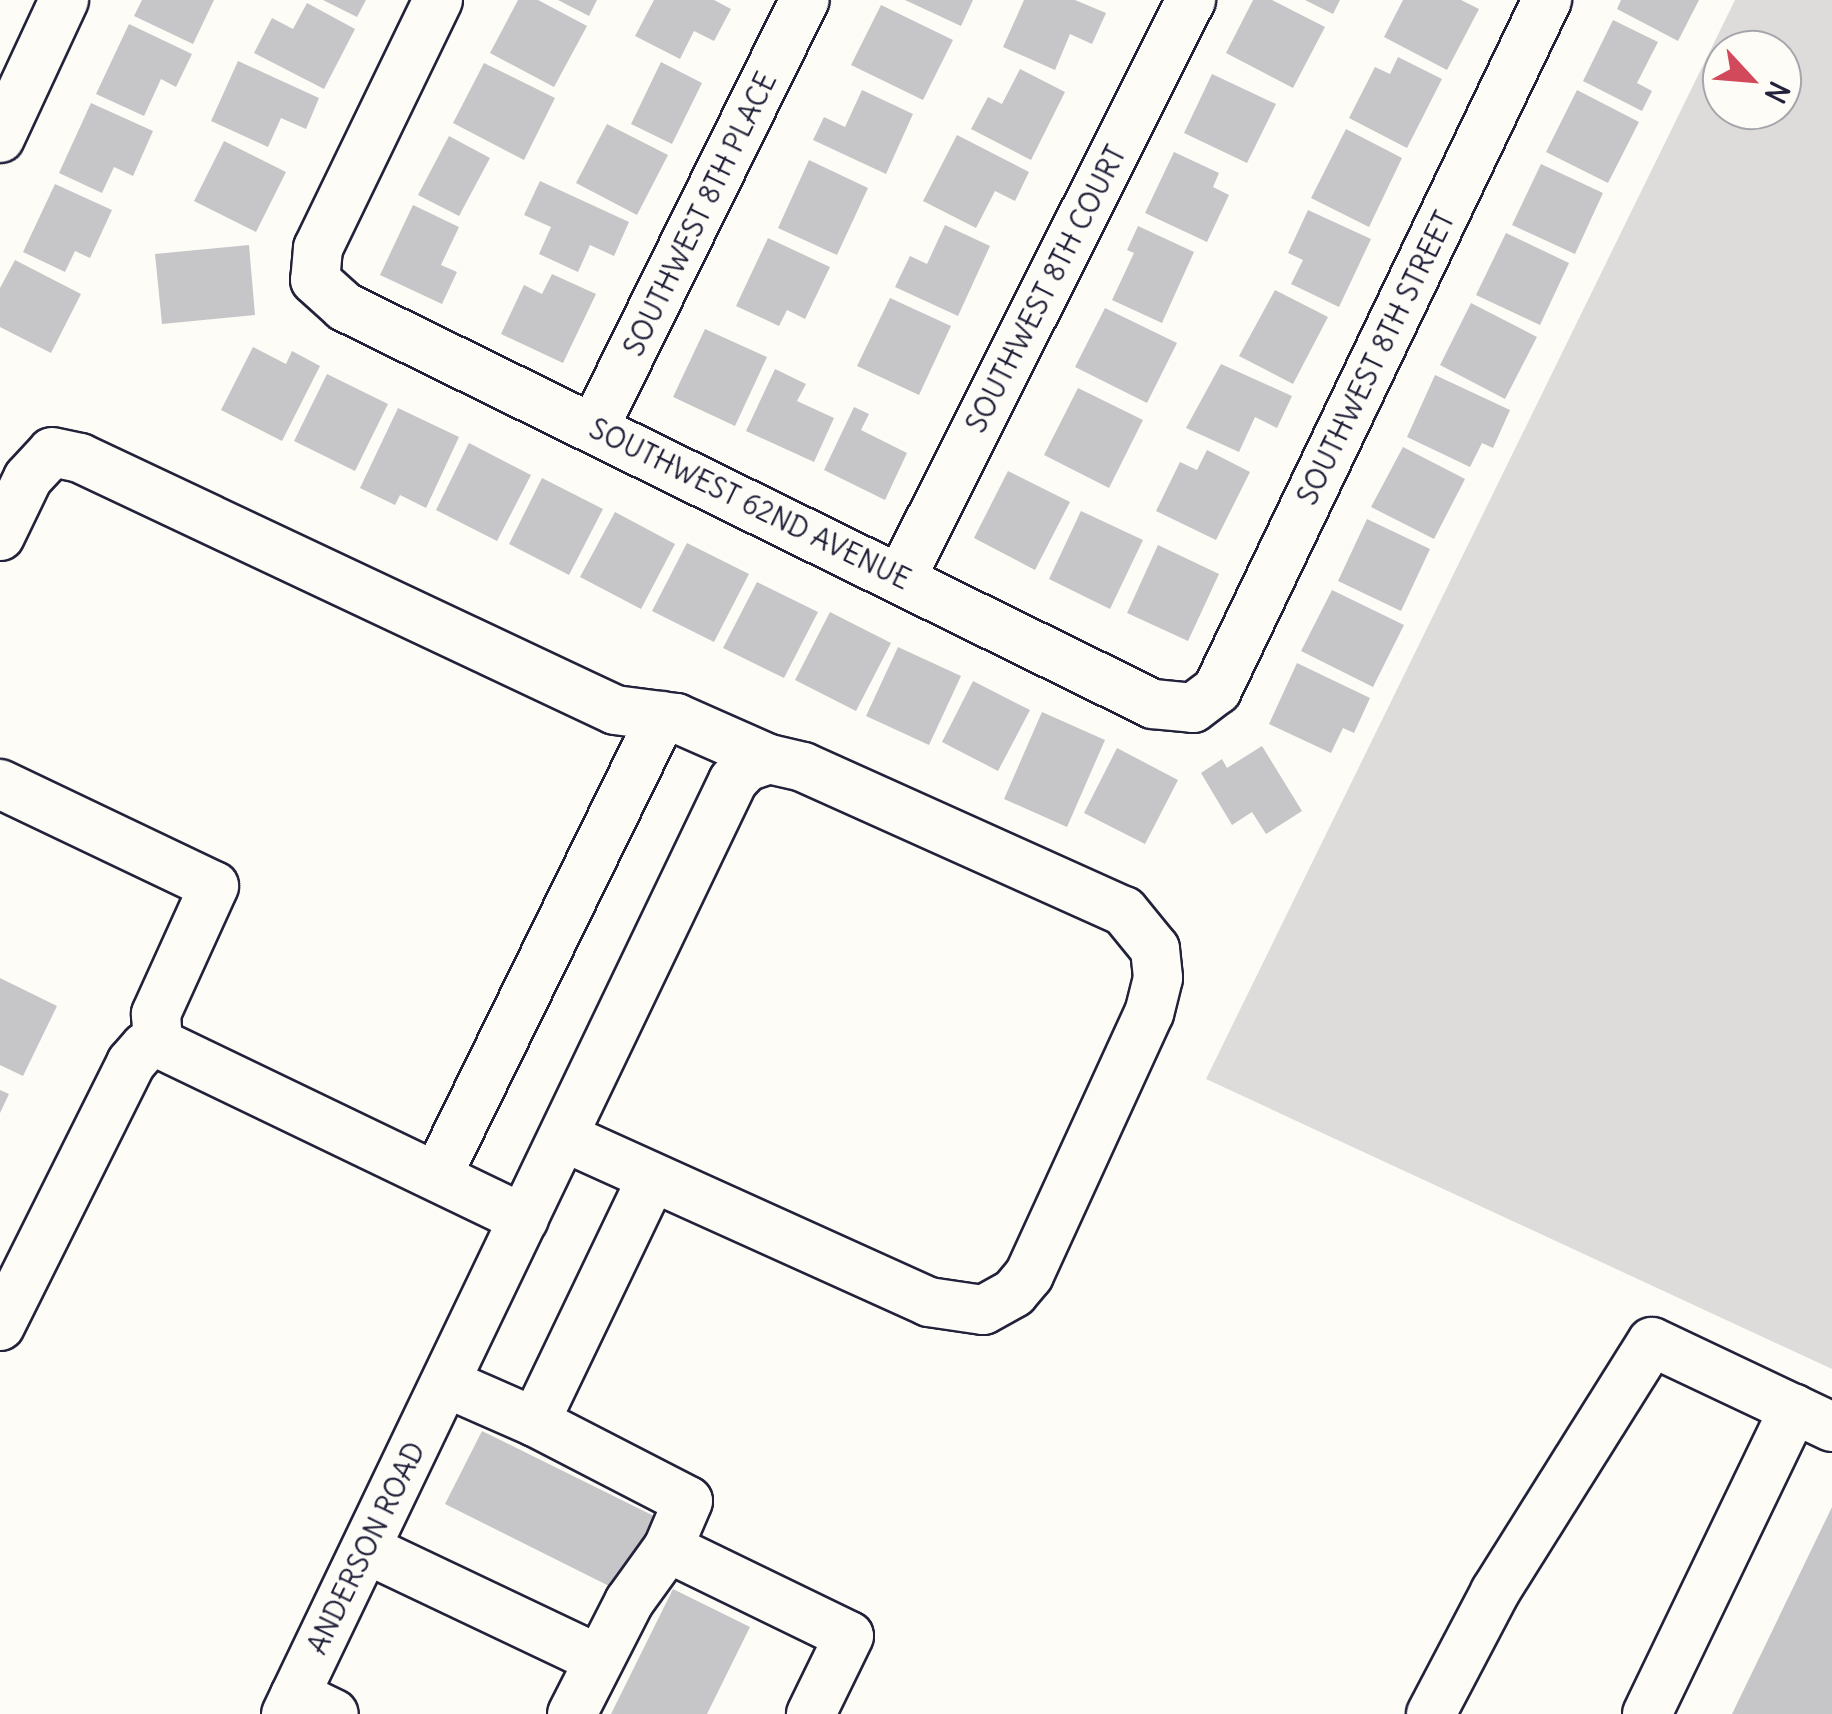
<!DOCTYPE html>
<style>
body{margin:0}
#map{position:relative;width:1832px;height:1714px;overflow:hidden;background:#fdfcf7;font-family:Delius,sans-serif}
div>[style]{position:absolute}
.green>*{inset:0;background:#dddcdb}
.building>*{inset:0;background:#c6c6c8}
.roads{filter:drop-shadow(2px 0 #22223b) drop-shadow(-2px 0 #22223b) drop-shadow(0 2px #22223b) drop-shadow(0 -2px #22223b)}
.minor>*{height:48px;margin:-24px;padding:0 24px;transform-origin:24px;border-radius:24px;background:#fdfcf7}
span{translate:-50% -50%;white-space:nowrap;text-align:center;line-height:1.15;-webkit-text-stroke:10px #fdfcf7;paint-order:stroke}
.street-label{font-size:28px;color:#22223b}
.north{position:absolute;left:1702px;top:30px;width:100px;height:100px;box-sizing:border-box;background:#fdfcf7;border:2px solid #a5a5ac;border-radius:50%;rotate:116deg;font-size:28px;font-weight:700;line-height:40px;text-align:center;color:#22223b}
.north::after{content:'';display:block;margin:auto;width:35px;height:45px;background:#d1495b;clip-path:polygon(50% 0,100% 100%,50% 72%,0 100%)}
</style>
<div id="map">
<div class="green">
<i style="clip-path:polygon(evenodd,1735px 0,1832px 0,1832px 1369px,1206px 1079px,1735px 0,1722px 50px,1782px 50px,1782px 110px,1722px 110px,1722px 50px)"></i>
</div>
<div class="building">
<i style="clip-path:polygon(142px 0,214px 0,193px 44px,134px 16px)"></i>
<i style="clip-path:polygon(323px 0,366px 0,357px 17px)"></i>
<i style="clip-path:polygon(518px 0,538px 0,587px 26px,554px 87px,490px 53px)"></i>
<i style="clip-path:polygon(558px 0,597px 0,589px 16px)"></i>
<i style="clip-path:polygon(654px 0,714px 0,731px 9px,714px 41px,694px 31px,680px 59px,635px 36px)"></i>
<i style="clip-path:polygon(905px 0,973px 0,961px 26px)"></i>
<i style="clip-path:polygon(1024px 0,1075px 0,1106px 13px,1092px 44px,1070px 34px,1055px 70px,1003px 47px)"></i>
<i style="clip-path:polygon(1253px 0,1272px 0,1325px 27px,1293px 88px,1226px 53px)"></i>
<i style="clip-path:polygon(1305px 0,1340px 0,1333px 14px)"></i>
<i style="clip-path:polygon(1403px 0,1461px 0,1479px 9px,1447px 70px,1384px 37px)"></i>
<i style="clip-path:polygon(1621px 0,1699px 0,1678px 41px,1617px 9px)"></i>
<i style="clip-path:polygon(307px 3px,355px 29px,324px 89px,254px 53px,272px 18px,293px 29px)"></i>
<i style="clip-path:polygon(881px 5px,953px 40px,923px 100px,851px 65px)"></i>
<i style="clip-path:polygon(1613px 20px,1658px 42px,1637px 83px,1652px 91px,1642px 111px,1583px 81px)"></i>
<i style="clip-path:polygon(129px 24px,192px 54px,176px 87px,161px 79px,144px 116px,96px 94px)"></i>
<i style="clip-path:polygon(1398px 57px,1442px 79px,1407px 148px,1349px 118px,1375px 67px,1390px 74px)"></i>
<i style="clip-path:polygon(238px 61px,319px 98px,306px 129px,281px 118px,268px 147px,211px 121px)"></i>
<i style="clip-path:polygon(661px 62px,702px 83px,672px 144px,631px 124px)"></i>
<i style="clip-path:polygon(484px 63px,555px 98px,524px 160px,453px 123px)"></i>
<i style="clip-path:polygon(1020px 69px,1065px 92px,1031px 160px,971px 129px,988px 97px,1002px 104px)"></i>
<i style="clip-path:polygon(1212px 74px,1276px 104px,1247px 163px,1184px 133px)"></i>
<i style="clip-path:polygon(862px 90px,913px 114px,886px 174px,813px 140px,824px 117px,845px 127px)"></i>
<i style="clip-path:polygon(1577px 90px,1639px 122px,1608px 183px,1546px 152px)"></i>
<i style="clip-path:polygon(91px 103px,153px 131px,133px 176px,114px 167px,102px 193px,59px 173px)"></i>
<i style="clip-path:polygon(607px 124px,668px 155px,637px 215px,576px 183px)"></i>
<i style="clip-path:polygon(1346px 129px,1402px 158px,1369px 227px,1311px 198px)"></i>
<i style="clip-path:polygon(957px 135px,1029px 172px,1015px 201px,995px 191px,976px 228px,923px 201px)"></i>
<i style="clip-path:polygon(449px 136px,490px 158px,459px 216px,418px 195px)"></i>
<i style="clip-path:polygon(224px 141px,286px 172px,256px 232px,194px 201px)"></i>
<i style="clip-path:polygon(1174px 152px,1219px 173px,1213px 187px,1229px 195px,1207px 242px,1145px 213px)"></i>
<i style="clip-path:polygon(809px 160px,868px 188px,837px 255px,778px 228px)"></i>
<i style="clip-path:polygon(1541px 164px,1603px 193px,1575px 254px,1512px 225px)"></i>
<i style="clip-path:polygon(540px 181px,629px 222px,614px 256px,590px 245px,578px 272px,539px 254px,551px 227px,524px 215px)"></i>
<i style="clip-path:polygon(55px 184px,112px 210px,90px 258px,75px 251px,65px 272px,23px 252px)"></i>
<i style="clip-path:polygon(413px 205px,459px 227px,441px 265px,457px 272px,442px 304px,380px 275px)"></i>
<i style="clip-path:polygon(1308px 210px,1371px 239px,1339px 307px,1291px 284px,1303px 260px,1288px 253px)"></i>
<i style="clip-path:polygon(945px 225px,990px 246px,958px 316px,895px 287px,910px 256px,927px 264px)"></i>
<i style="clip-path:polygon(1138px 226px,1194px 252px,1162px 323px,1112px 300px,1134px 253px,1127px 250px)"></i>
<i style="clip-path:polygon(1506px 233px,1569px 263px,1540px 325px,1476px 295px)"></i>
<i style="clip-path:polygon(768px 238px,830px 267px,805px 319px,787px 310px,779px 326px,736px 306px)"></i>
<i style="clip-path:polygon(249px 245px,255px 315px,162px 324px,155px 254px)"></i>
<i style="clip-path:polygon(15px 260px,81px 294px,51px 353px,0 327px,0 288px)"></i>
<i style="clip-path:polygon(552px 274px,596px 294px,563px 363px,501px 334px,524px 285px,542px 294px)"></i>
<i style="clip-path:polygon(1275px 290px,1328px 317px,1293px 384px,1239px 356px)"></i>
<i style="clip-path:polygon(890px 298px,951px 326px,919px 395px,857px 366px)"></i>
<i style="clip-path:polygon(1471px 303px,1537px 337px,1505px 399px,1440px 365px)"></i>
<i style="clip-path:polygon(1105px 308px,1177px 343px,1147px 403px,1075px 367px)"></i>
<i style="clip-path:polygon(705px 329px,767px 357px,735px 426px,673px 397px)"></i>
<i style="clip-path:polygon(253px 347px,286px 364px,292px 351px,320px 366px,282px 441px,221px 410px)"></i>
<i style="clip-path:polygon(1221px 364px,1292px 396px,1277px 428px,1255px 417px,1239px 452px,1186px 428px)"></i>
<i style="clip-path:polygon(775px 369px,806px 384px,797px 401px,834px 418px,814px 462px,746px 431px)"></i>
<i style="clip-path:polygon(327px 374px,388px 404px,355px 471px,294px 441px)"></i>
<i style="clip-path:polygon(1435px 375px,1510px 410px,1493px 448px,1482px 443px,1470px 467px,1407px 437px)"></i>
<i style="clip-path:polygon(1078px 388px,1143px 420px,1109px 488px,1044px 455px)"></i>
<i style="clip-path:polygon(854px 407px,869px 414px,861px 430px,907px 453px,885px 500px,824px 470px)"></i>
<i style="clip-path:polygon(398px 408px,459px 437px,426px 508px,400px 495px,395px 505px,360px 488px)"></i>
<i style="clip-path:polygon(469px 443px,531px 475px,497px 541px,436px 510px)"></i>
<i style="clip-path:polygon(1403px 447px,1465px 479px,1434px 539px,1371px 507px)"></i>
<i style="clip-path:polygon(1207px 450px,1250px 472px,1216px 540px,1156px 511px,1180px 462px,1197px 470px)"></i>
<i style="clip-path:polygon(1008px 471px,1070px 502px,1035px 570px,974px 538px)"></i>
<i style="clip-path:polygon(542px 478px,603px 509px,569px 575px,509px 544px)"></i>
<i style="clip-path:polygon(1081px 511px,1143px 540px,1110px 609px,1049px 579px)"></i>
<i style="clip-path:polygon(615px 512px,675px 544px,641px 609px,580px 577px)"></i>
<i style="clip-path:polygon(1367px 519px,1430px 549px,1401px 611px,1338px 581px)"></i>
<i style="clip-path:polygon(687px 543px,749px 574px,714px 642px,652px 611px)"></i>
<i style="clip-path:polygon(1158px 545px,1219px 574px,1188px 641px,1127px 613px)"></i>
<i style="clip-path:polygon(757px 582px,818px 612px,784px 678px,723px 648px)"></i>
<i style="clip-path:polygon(1332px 590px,1404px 625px,1373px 687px,1301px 651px)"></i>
<i style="clip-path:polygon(830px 612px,891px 643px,856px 711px,795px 680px)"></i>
<i style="clip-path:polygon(898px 647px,961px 676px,929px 745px,866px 716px)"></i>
<i style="clip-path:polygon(1297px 663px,1370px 698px,1354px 733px,1343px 728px,1331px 753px,1269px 724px)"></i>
<i style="clip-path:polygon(973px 681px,1030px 710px,998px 771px,942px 742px)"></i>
<i style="clip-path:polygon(1042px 712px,1105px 740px,1067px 827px,1004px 799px)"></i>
<i style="clip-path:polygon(1262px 746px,1302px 811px,1266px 834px,1252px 812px,1232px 825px,1201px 773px,1222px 759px,1227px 768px)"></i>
<i style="clip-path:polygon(1117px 748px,1178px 780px,1145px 844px,1084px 813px)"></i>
<i style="clip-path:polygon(0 978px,57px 1006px,23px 1076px,0 1065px)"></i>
<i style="clip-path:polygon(0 1090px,9px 1094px,0 1113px)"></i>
<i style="clip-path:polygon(482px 1431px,654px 1516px,617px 1590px,445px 1504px)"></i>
<i style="clip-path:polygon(1832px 1507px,1832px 1714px,1732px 1714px)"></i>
<i style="clip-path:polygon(673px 1589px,750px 1627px,707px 1714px,611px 1714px)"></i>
</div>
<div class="roads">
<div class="minor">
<i style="left:438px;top:0;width:276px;rotate:115.8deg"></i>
<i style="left:318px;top:248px;width:32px;rotate:95deg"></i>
<i style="left:315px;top:280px;width:40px;rotate:42deg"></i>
<i style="left:345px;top:307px;width:900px;rotate:26.17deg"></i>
<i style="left:1153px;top:704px;width:40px;rotate:5.7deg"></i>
<i style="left:1193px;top:708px;width:30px;rotate:-37deg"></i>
<i style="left:1217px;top:690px;width:765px;rotate:-64.44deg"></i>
<i style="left:0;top:138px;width:152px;rotate:-65.1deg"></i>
<i style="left:594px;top:428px;width:477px;rotate:-63.8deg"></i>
<i style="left:0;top:536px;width:64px;rotate:-64.2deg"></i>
<i style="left:28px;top:478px;width:35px;rotate:-47deg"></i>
<i style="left:52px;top:452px;width:29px;rotate:12deg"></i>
<i style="left:80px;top:458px;width:591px;rotate:25.22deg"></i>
<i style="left:615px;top:710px;width:62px;rotate:7.5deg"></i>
<i style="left:676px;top:718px;width:102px;rotate:23.8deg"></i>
<i style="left:901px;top:578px;width:647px;rotate:-63.36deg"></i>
<i style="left:0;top:784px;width:237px;rotate:25.5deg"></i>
<i style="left:214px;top:886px;width:141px;rotate:114.4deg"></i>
<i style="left:156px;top:1014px;width:29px;rotate:86deg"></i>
<i style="left:437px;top:1176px;width:512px;rotate:-63.94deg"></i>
<i style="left:0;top:1326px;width:294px;rotate:-63.5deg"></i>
<i style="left:131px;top:1063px;width:21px;rotate:-49deg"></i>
<i style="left:145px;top:1047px;width:14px;rotate:-17deg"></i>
<i style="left:158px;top:1043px;width:406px;rotate:25.7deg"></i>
<i style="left:446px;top:1383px;width:97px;rotate:23.7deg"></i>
<i style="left:535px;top:1422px;width:271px;rotate:-64.4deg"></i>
<i style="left:535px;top:1422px;width:172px;rotate:27.3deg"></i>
<i style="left:688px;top:1501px;width:51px;rotate:113.1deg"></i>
<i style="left:668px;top:1548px;width:201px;rotate:25.9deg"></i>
<i style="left:849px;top:1636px;width:87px;rotate:116deg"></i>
<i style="left:366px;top:1549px;width:257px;rotate:25.4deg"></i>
<i style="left:295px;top:1695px;width:43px;rotate:26deg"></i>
<i style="left:286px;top:1714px;width:1035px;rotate:-64.4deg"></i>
<i style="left:733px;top:781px;width:19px;rotate:-47deg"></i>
<i style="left:746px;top:767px;width:24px;rotate:-19deg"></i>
<i style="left:769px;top:759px;width:35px;rotate:13deg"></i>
<i style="left:803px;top:767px;width:352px;rotate:24.2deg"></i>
<i style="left:1124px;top:911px;width:49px;rotate:50.8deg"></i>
<i style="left:1155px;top:949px;width:29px;rotate:84deg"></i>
<i style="left:1158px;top:978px;width:36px;rotate:104deg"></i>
<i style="left:1149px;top:1013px;width:288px;rotate:114.6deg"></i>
<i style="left:1029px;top:1275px;width:23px;rotate:130deg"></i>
<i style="left:1014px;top:1293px;width:35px;rotate:151deg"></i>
<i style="left:983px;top:1310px;width:55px;rotate:-171.6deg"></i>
<i style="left:929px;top:1302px;width:401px;rotate:-155.7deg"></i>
<i style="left:572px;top:1714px;width:126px;rotate:-63deg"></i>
<i style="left:629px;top:1602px;width:67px;rotate:-54.2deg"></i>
<i style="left:1431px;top:1714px;width:138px;rotate:-62.3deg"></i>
<i style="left:1495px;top:1592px;width:295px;rotate:-57.9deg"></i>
<i style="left:1652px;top:1342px;width:157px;rotate:25.3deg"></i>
<i style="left:1647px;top:1714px;width:339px;rotate:-64.3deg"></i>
<i style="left:1794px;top:1409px;width:42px;rotate:25.3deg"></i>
</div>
</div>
<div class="street-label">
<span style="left:700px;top:214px;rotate:-64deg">SOUTHWEST 8TH PLACE</span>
<span style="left:1046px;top:289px;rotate:-63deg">SOUTHWEST 8TH COURT</span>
<span style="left:1376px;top:358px;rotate:-64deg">SOUTHWEST 8TH STREET</span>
<span style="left:750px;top:504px;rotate:26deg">SOUTHWEST 62ND AVENUE</span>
<span style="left:366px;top:1548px;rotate:-64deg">ANDERSON ROAD</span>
</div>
<div class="north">N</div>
</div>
